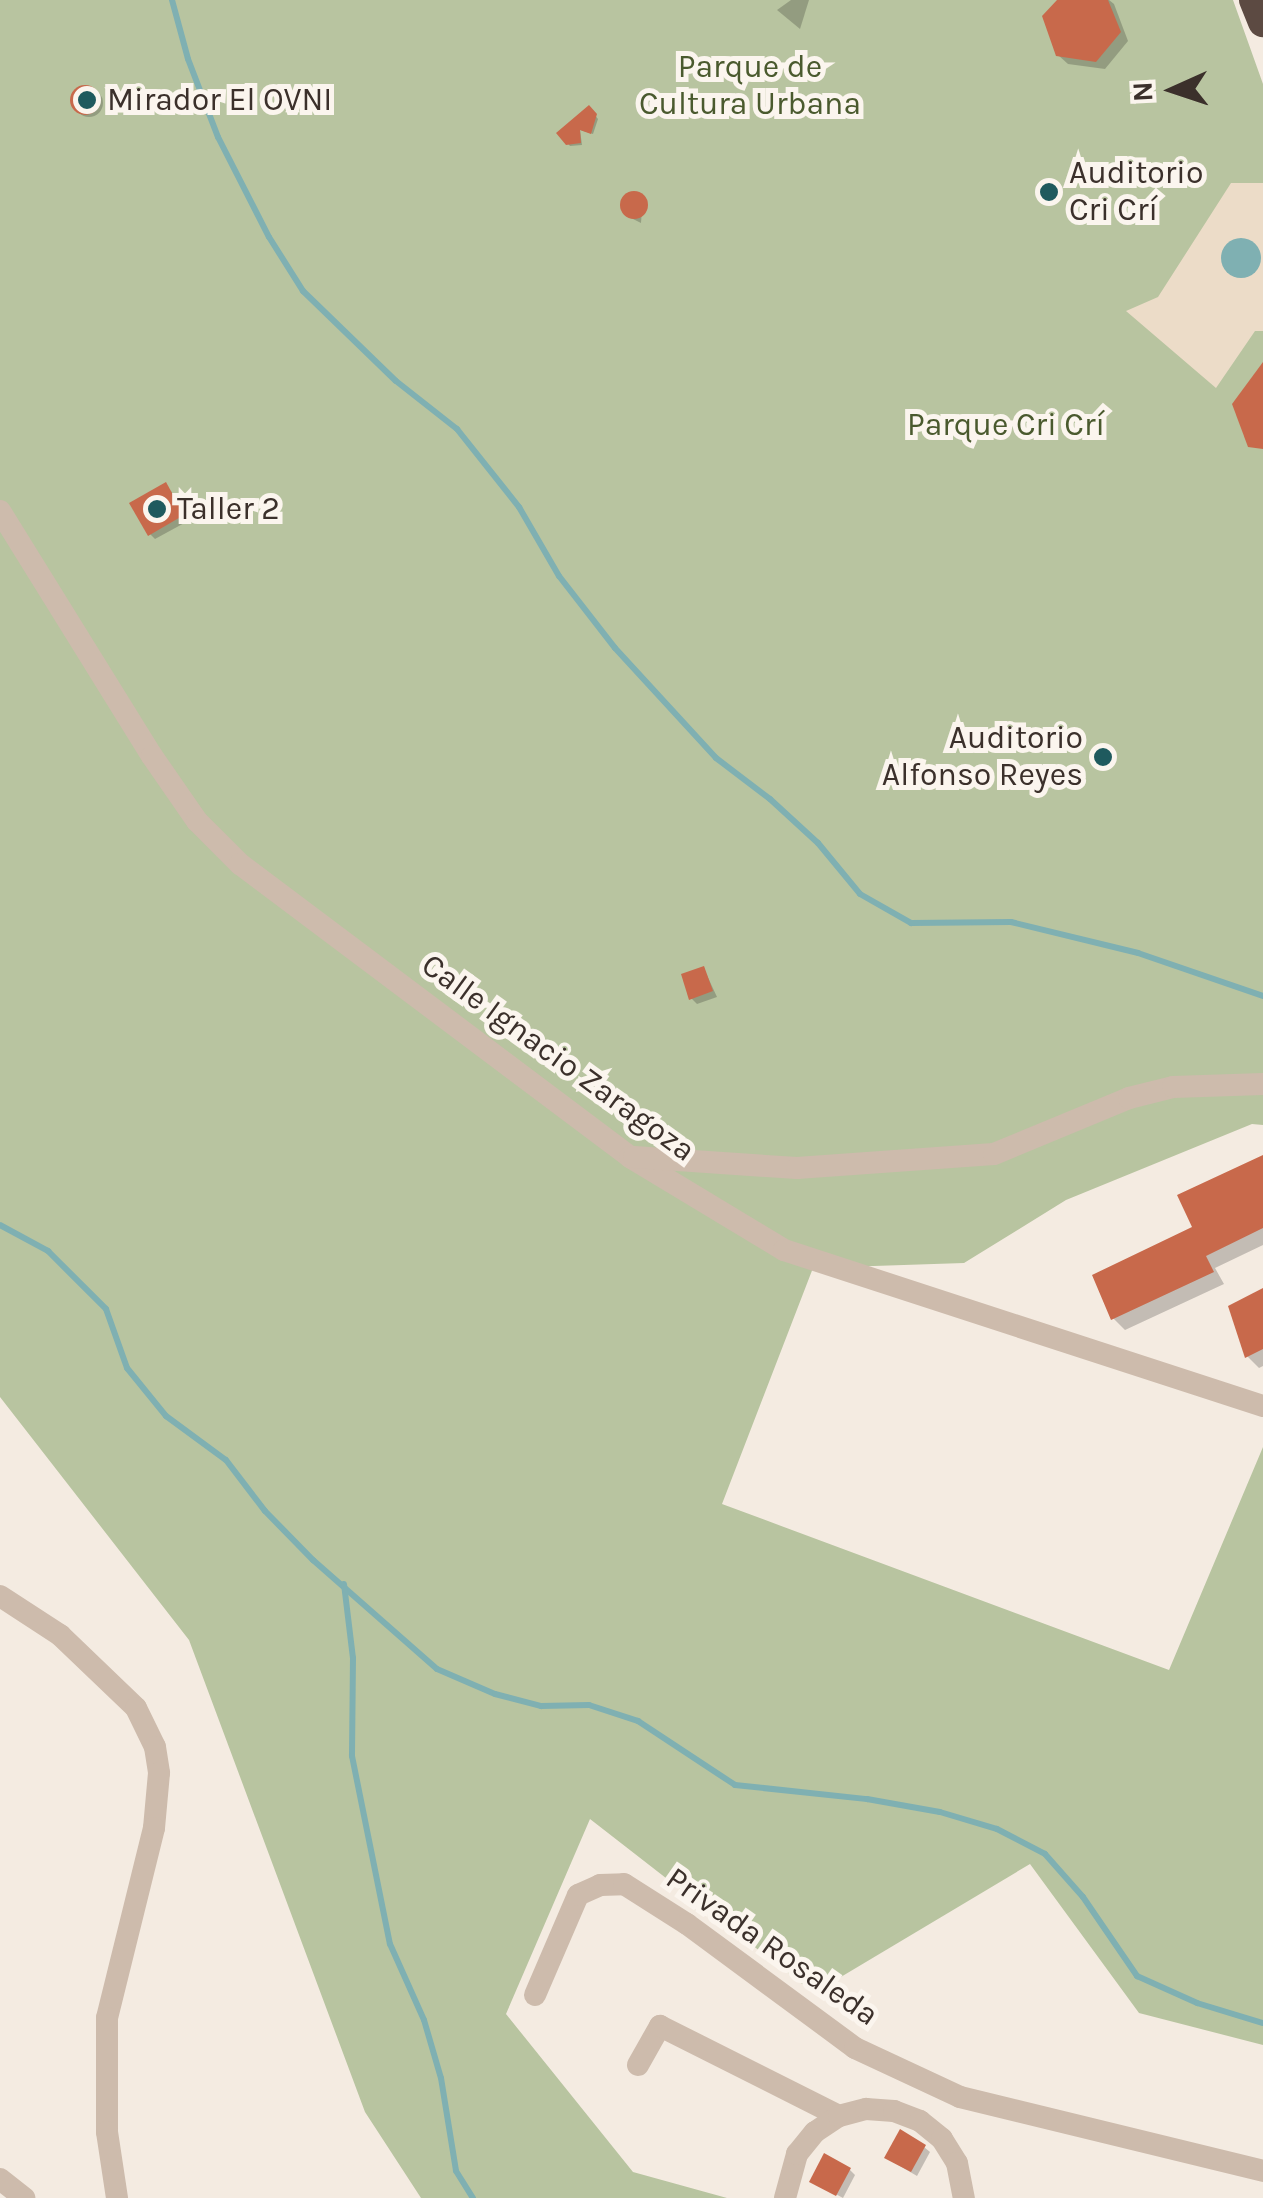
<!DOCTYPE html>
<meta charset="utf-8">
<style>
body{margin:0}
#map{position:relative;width:1263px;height:2198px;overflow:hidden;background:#f4ebe1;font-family:Karla,sans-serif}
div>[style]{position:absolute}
.green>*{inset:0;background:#b8c4a0}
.plaza>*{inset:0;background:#ecdcc8}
.water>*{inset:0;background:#7fb0b2}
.round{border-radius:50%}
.shadow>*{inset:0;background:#0003}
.stream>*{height:6px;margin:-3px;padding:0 3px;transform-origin:3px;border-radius:3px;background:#7fb0b2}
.building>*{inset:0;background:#c8694b}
.street>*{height:22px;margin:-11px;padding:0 11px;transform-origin:11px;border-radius:11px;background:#cdbbac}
.highway>*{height:30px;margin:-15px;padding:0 15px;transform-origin:15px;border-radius:15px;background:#5c4a42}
.dots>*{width:28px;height:28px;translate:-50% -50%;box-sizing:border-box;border:5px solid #fbf5ee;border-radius:50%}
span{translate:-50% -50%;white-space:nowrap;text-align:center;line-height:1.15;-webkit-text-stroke:10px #fbf5ee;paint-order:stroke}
.park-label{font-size:32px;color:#4a5a2e}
.poi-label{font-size:32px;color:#3b302b}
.left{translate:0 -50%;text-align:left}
.right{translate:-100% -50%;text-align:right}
.street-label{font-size:32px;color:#3b302b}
.north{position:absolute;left:1123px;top:40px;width:100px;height:100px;-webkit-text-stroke:8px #fbf5ee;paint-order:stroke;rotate:267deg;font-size:28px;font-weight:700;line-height:40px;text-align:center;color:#3b302b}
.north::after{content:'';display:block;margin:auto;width:35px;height:45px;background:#3b302b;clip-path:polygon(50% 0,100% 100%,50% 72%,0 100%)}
</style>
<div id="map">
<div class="green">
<i style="clip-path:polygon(0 0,1233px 0,1263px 84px,1263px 1125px,1252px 1124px,1066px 1200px,964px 1263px,813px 1268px,722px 1504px,1169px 1670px,1263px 1447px,1263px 2045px,1139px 2013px,1030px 1864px,814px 1993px,590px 1819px,506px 2014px,633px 2172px,727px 2198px,421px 2198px,365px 2112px,189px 1640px,0 1397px)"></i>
</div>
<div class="plaza">
<i style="clip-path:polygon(1231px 183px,1263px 183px,1263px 331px,1255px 331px,1216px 388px,1126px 311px,1158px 297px)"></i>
</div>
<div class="water">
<i class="round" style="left:1221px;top:238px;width:40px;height:40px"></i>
</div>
<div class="shadow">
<i style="clip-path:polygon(791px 0,809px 0,800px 29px,777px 10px)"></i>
<i style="clip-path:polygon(1061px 0,1109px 0,1114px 4px,1128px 41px,1105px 69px,1068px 64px,1058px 55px)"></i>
<i class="round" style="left:75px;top:89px;width:28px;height:28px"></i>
<i style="clip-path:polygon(589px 108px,598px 119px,593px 134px,580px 130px,582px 145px,570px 146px,559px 133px)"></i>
<i style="clip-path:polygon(631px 192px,643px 197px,641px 223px,629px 217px,625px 199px)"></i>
<i style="clip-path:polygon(171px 491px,188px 521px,155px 539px,150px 534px)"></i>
<i style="clip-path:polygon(704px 969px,717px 997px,697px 1004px,691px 998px)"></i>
<i style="clip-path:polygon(1263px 1158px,1263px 1245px,1215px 1268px,1224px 1284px,1125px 1330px,1113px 1318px)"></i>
<i style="clip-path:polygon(1263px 1291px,1263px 1366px,1259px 1368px,1247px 1356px)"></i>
<i style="clip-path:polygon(924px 2147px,930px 2152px,917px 2176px,893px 2162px)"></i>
<i style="clip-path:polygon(850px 2170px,855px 2175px,843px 2198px,812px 2181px)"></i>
</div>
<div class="stream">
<i style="left:172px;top:0;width:61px;rotate:74.8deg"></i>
<i style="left:188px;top:59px;width:84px;rotate:69deg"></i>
<i style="left:218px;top:137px;width:112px;rotate:63deg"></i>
<i style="left:269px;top:237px;width:64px;rotate:57.8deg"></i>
<i style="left:303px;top:291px;width:129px;rotate:44.1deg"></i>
<i style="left:396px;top:381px;width:78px;rotate:38.2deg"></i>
<i style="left:457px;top:429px;width:100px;rotate:51.5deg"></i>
<i style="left:519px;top:507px;width:80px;rotate:59.9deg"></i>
<i style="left:559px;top:576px;width:91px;rotate:52.1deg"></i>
<i style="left:615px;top:648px;width:149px;rotate:47.4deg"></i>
<i style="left:716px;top:758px;width:68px;rotate:37.2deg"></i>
<i style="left:770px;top:799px;width:65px;rotate:42.5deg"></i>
<i style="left:818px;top:843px;width:66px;rotate:50.5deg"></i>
<i style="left:860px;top:894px;width:59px;rotate:29.6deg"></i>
<i style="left:911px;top:923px;width:100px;rotate:-0.6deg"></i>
<i style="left:1011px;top:922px;width:131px;rotate:13.7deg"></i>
<i style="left:1138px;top:953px;width:132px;rotate:19deg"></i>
<i style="left:0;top:1225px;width:55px;rotate:28.4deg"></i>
<i style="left:48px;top:1251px;width:82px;rotate:45deg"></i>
<i style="left:106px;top:1309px;width:63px;rotate:70.4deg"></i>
<i style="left:127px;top:1368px;width:62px;rotate:50.9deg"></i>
<i style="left:166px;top:1416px;width:74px;rotate:36.3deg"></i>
<i style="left:226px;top:1460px;width:64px;rotate:52.6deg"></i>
<i style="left:265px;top:1511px;width:69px;rotate:45.6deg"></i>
<i style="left:313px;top:1560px;width:165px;rotate:41.3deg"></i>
<i style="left:437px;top:1669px;width:63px;rotate:23.3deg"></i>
<i style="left:495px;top:1694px;width:48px;rotate:14.6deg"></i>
<i style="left:541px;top:1706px;width:48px;rotate:-1.2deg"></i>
<i style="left:589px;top:1705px;width:52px;rotate:18.1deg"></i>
<i style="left:638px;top:1721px;width:116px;rotate:33.4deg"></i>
<i style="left:735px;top:1785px;width:133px;rotate:6.1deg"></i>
<i style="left:867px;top:1799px;width:74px;rotate:10.1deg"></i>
<i style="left:940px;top:1812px;width:59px;rotate:16.6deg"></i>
<i style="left:997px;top:1829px;width:54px;rotate:27.5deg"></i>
<i style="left:1045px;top:1854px;width:57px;rotate:48.5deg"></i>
<i style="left:1083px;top:1897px;width:96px;rotate:55.6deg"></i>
<i style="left:1137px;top:1976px;width:66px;rotate:24.2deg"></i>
<i style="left:1197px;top:2003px;width:69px;rotate:16.9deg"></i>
<i style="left:344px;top:1584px;width:75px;rotate:83.1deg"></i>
<i style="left:353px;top:1658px;width:98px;rotate:90.6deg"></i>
<i style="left:352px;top:1756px;width:192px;rotate:78.6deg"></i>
<i style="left:390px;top:1944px;width:83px;rotate:65.9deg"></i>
<i style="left:424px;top:2020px;width:60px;rotate:73.7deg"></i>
<i style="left:441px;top:2078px;width:94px;rotate:80.8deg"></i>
<i style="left:456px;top:2171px;width:32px;rotate:58deg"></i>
</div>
<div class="building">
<i style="clip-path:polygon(1057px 0,1108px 0,1121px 32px,1096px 62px,1056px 56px,1042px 16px)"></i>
<i class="round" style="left:70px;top:85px;width:30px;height:30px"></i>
<i style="clip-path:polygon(589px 105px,597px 114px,591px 134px,580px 130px,581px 143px,566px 145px,556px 133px)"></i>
<i class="round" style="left:620px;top:191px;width:28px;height:28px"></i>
<i style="clip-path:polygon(1263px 362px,1263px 449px,1248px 447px,1232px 404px)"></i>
<i style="clip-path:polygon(166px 482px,184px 515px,148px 536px,129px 503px)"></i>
<i style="clip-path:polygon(704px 966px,713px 991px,689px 1000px,681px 974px)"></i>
<i style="clip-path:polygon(1263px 1155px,1263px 1228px,1206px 1256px,1214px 1272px,1111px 1320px,1092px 1275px,1192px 1227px,1177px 1195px)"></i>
<i style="clip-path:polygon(1263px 1288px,1263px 1349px,1245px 1358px,1228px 1306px)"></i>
<i style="clip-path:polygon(900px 2129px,926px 2145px,911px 2172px,884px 2158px)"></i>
<i style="clip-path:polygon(824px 2153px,851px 2168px,836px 2196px,809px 2182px)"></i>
</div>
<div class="street">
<i style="left:0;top:511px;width:288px;rotate:58.2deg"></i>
<i style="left:152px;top:756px;width:79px;rotate:55.3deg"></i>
<i style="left:197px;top:821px;width:61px;rotate:45deg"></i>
<i style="left:240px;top:864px;width:488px;rotate:36.9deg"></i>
<i style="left:630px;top:1157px;width:180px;rotate:31.1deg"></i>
<i style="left:784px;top:1250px;width:504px;rotate:18.04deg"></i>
<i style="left:634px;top:1157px;width:163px;rotate:3.9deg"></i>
<i style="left:797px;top:1168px;width:197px;rotate:-4.1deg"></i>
<i style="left:994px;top:1154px;width:146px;rotate:-22.5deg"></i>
<i style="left:1129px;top:1098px;width:45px;rotate:-14deg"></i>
<i style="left:1173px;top:1087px;width:90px;rotate:-1.9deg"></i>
<i style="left:0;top:1596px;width:72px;rotate:33deg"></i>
<i style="left:60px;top:1635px;width:105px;rotate:43.8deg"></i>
<i style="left:136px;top:1708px;width:43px;rotate:64deg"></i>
<i style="left:155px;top:1747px;width:26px;rotate:81deg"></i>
<i style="left:159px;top:1773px;width:55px;rotate:95.2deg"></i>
<i style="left:154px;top:1828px;width:196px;rotate:103.9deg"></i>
<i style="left:107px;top:2018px;width:114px;rotate:90deg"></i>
<i style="left:107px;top:2132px;width:67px;rotate:81.4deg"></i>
<i style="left:535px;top:1995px;width:109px;rotate:-66.7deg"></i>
<i style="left:578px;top:1895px;width:24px;rotate:-24deg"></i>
<i style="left:600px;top:1885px;width:24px;rotate:-2deg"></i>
<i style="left:624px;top:1884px;width:75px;rotate:32.4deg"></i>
<i style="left:687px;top:1924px;width:209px;rotate:36.4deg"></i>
<i style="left:855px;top:2048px;width:116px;rotate:25deg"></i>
<i style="left:960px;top:2097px;width:312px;rotate:13.7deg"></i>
<i style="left:638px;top:2065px;width:45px;rotate:-60.6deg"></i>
<i style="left:660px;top:2026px;width:200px;rotate:26.7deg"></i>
<i style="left:0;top:2179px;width:31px;rotate:38deg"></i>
<i style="left:785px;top:2198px;width:46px;rotate:-74.7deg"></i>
<i style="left:797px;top:2154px;width:28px;rotate:-51deg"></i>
<i style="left:815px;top:2132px;width:29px;rotate:-34deg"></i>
<i style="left:839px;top:2116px;width:28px;rotate:-15deg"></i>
<i style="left:866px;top:2109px;width:28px;rotate:4deg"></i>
<i style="left:894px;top:2111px;width:28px;rotate:21deg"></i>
<i style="left:920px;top:2121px;width:28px;rotate:39deg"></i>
<i style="left:942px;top:2139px;width:28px;rotate:58deg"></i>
<i style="left:957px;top:2163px;width:36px;rotate:79deg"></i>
</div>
<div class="highway">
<i style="left:1254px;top:0;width:24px;rotate:68deg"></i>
</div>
<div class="dots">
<i style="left:87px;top:100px;background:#1f5a5e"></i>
<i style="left:1049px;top:192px;background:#1f5a5e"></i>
<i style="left:157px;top:509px;background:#1f5a5e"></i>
<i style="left:1103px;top:757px;background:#1f5a5e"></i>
</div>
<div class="park-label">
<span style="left:750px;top:86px">Parque de<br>Cultura Urbana</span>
<span style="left:1006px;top:425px">Parque Cri Crí</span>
</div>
<div class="poi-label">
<span class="left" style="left:107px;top:100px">Mirador El OVNI</span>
<span class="left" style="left:1069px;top:192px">Auditorio<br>Cri Crí</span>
<span class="left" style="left:177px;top:509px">Taller 2</span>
<span class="right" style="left:1083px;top:757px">Auditorio<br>Alfonso Reyes</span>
</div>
<div class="street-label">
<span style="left:558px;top:1058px;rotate:36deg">Calle Ignacio Zaragoza</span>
<span style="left:772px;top:1947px;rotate:35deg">Privada Rosaleda</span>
</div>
<div class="north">N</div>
</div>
